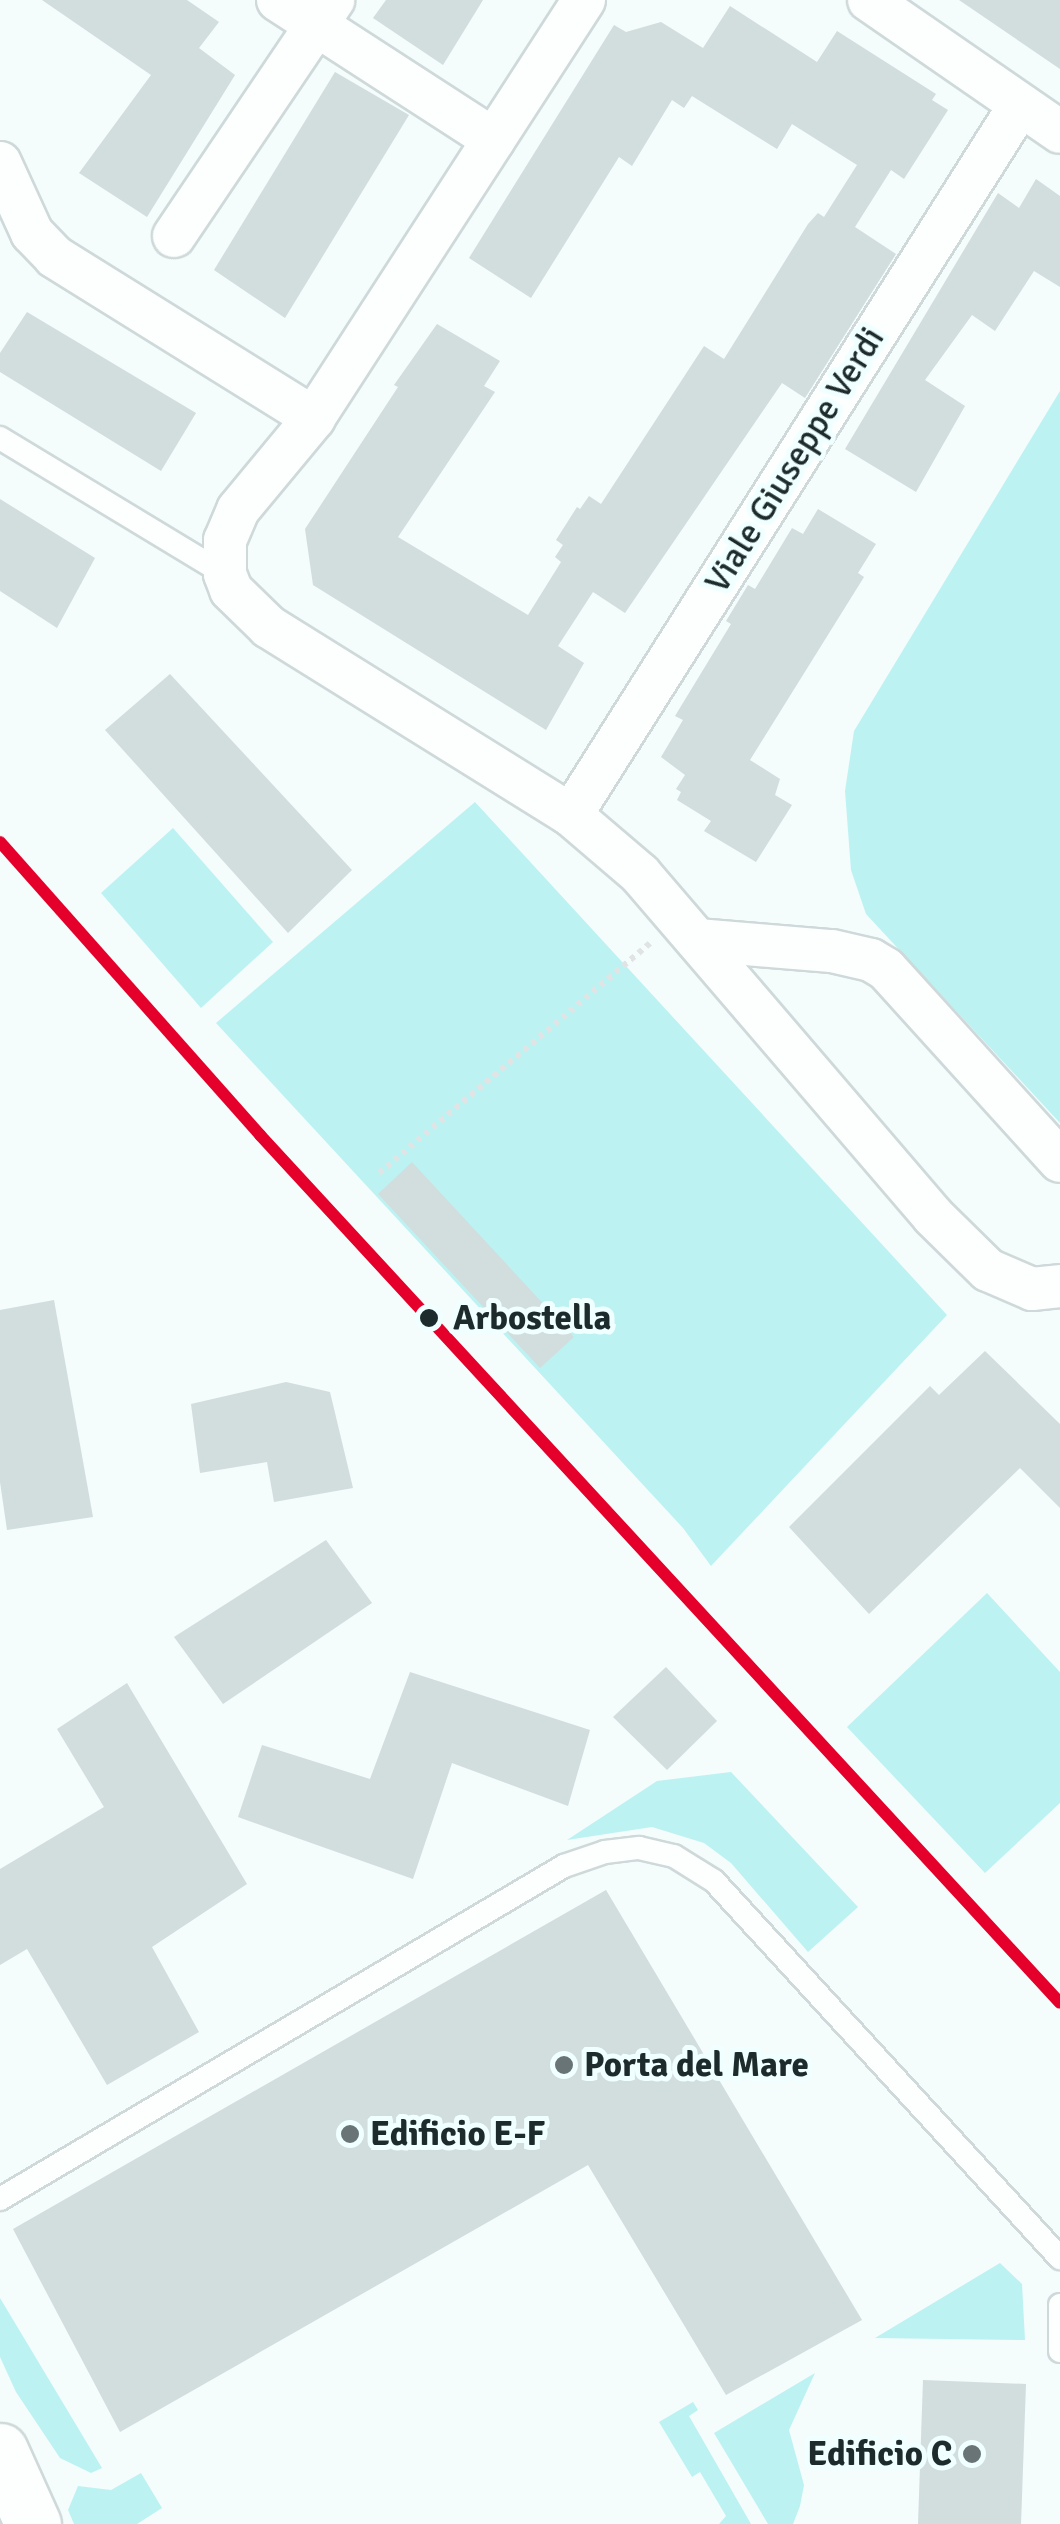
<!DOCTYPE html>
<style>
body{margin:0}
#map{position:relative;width:1060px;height:2524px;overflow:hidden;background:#f4fcfc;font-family:Signika,sans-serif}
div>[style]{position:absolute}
.green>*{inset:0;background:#bdf2f2}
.building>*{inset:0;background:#d2dddd}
.path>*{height:6px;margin-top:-3px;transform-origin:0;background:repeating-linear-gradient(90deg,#e1e4e4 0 5px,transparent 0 10px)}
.roads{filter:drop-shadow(2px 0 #cfd9d9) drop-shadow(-2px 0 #cfd9d9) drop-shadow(0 2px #cfd9d9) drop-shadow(0 -2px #cfd9d9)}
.lane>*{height:22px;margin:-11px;padding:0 11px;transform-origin:11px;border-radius:11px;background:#fdffff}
.street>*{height:42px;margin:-21px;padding:0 21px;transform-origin:21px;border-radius:21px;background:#fdffff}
.secondary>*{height:55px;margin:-27.5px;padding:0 27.5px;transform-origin:27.5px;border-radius:27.5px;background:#fdffff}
.rail-1>*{height:12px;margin:-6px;padding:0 6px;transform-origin:6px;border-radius:6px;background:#e4002b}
.dots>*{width:28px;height:28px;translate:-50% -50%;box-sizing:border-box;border:5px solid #f0ffff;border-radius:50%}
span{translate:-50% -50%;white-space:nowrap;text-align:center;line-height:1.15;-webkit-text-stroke:10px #f0ffff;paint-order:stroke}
.street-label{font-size:35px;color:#1d2b2c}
.stop-label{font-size:35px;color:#1d2b2c;font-weight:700}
.left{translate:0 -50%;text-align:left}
.poi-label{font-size:35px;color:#1d2b2c;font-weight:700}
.right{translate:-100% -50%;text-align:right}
</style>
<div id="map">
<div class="green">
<i style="clip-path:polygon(1060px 391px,1060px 1123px,866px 914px,851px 870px,845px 791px,854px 731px)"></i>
<i style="clip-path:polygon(475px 802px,947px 1315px,711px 1566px,683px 1528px,216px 1023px)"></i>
<i style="clip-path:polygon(173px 828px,273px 942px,201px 1008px,101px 893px)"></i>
<i style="clip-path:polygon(987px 1593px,1060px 1672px,1060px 1803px,985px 1873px,847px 1727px)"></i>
<i style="clip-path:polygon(731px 1772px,858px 1907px,808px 1952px,731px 1863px,704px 1843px,652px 1827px,567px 1840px,657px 1781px)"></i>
<i style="clip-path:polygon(1000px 2263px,1022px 2284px,1025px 2340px,875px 2338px)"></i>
<i style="clip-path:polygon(0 2298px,102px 2468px,91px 2473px,60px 2458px,16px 2392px,0 2357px)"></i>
<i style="clip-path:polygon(815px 2373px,789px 2430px,804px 2485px,800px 2506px,793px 2524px,768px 2524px,714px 2433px)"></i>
<i style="clip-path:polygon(693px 2402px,698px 2410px,689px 2416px,751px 2524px,719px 2524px,726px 2516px,700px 2472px,692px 2477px,659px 2422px)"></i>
<i style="clip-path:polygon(141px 2473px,162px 2508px,137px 2524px,74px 2524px,68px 2510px,78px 2486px,111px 2490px)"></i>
</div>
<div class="building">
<i style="clip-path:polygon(42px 0,187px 0,219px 22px,199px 48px,235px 75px,147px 217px,79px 173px,151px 75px)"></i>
<i style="clip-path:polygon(386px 0,483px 0,443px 65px,373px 18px)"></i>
<i style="clip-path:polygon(959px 0,1060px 0,1060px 69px)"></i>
<i style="clip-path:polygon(730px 6px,817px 62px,837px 31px,936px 94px,932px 100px,948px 110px,904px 179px,891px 170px,855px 227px,896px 254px,805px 398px,782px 383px,625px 613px,593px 592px,558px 646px,584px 663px,546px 730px,313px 585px,305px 529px,398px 387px,394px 385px,437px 324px,500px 361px,484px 386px,495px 392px,398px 537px,528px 615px,561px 562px,555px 557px,563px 545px,556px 540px,577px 507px,580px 509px,589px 496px,601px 504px,704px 346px,724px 359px,808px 224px,818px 213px,824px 217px,857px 165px,792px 124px,777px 149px,692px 96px,684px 108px,672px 100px,632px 166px,619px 157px,531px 298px,469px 258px,614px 25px,626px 32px,661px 22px,703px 48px)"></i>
<i style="clip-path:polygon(335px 72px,409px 115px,285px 318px,214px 270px)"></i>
<i style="clip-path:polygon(1036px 179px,1060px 196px,1060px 287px,1034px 271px,995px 331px,972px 315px,925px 380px,965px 406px,916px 492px,845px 449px,998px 193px,1019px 208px)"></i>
<i style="clip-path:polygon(27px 312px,196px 413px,161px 471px,0 372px,0 353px)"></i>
<i style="clip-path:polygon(0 499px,95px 558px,57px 628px,0 591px)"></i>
<i style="clip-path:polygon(818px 509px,876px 544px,858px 573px,864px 577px,750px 760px,780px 779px,775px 795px,792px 805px,756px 862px,704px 831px,711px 821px,677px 800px,681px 792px,676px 789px,685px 775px,661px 757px,683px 720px,675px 716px,731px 624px,726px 621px,748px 585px,755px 589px,792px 528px,803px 534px)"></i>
<i style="clip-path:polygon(170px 674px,352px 870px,288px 933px,105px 730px)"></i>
<i style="clip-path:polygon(412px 1162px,574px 1337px,540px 1368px,378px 1194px)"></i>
<i style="clip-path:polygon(54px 1300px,93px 1517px,7px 1530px,0 1482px,0 1310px)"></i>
<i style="clip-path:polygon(985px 1351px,1060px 1424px,1060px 1508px,1020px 1468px,869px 1614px,789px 1527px,930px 1386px,939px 1395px)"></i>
<i style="clip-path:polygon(286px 1382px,330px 1392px,353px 1488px,274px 1502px,267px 1462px,200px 1473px,191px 1404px)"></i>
<i style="clip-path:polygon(326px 1540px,372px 1603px,223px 1704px,174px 1637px)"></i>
<i style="clip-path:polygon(666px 1667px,717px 1721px,667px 1770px,613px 1717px)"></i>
<i style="clip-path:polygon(410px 1672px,590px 1730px,568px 1806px,452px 1763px,413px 1879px,238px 1817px,262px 1745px,370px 1779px)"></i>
<i style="clip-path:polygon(127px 1683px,247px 1884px,152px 1947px,199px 2032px,107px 2085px,27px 1949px,0 1965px,0 1869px,104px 1807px,57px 1729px)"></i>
<i style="clip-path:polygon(606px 1890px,862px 2320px,726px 2395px,588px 2165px,120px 2432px,13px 2229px)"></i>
<i style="clip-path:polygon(923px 2380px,1026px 2384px,1021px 2524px,918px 2524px)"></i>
</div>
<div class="path">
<i style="left:379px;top:1173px;width:357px;rotate:-40.3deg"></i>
</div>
<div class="roads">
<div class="lane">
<i style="left:0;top:438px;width:263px;rotate:31.2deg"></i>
<i style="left:0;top:2199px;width:655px;rotate:-30.56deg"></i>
<i style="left:564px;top:1866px;width:43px;rotate:-18.9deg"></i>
<i style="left:605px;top:1852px;width:34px;rotate:-7deg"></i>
<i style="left:639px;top:1848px;width:36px;rotate:13deg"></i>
<i style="left:674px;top:1856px;width:47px;rotate:32deg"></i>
<i style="left:714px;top:1881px;width:512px;rotate:47.46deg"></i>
<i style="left:1060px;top:2305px;width:46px;rotate:90deg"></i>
</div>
<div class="street">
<i style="left:278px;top:0;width:257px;rotate:32.9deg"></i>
<i style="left:584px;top:0;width:498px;rotate:122.9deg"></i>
<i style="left:314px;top:418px;width:119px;rotate:129.6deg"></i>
<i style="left:238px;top:510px;width:33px;rotate:113deg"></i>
<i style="left:225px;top:540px;width:34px;rotate:90deg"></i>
<i style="left:225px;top:574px;width:17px;rotate:69deg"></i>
<i style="left:231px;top:590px;width:53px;rotate:44.2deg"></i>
<i style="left:269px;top:627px;width:356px;rotate:31.9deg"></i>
<i style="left:571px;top:815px;width:91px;rotate:40.5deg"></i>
<i style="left:640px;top:874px;width:450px;rotate:49.4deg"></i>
<i style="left:933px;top:1216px;width:77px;rotate:44.5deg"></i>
<i style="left:988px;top:1270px;width:48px;rotate:23.4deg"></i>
<i style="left:1032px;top:1289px;width:28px;rotate:-6deg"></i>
<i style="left:869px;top:0;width:232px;rotate:34.6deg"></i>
<i style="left:0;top:163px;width:77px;rotate:65.4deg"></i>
<i style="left:32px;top:233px;width:33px;rotate:46deg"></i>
<i style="left:55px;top:257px;width:305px;rotate:31.9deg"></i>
<i style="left:174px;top:236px;width:285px;rotate:-56deg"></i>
<i style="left:571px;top:815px;width:840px;rotate:-57.69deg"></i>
<i style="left:697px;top:940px;width:135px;rotate:4.7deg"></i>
<i style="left:832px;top:951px;width:40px;rotate:13deg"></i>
<i style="left:871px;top:960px;width:17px;rotate:31deg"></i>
<i style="left:886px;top:969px;width:259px;rotate:47.8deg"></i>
</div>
<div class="secondary">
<i style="left:0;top:2451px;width:80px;rotate:65.7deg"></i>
</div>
</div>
<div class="rail-1">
<i style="left:0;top:842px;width:392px;rotate:48.4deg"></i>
<i style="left:260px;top:1135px;width:1180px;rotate:47.33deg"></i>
</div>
<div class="dots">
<i style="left:429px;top:1318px;background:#1d2b2c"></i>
<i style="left:564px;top:2065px;background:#687475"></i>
<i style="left:350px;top:2134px;background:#687475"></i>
<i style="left:972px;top:2454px;background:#687475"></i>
</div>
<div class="street-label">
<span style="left:795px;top:460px;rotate:-58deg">Viale Giuseppe Verdi</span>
</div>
<div class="stop-label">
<span class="left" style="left:453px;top:1318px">Arbostella</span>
</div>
<div class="poi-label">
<span class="left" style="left:584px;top:2065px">Porta del Mare</span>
<span class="left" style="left:370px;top:2134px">Edificio E-F</span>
<span class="right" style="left:952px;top:2454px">Edificio C</span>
</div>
</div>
